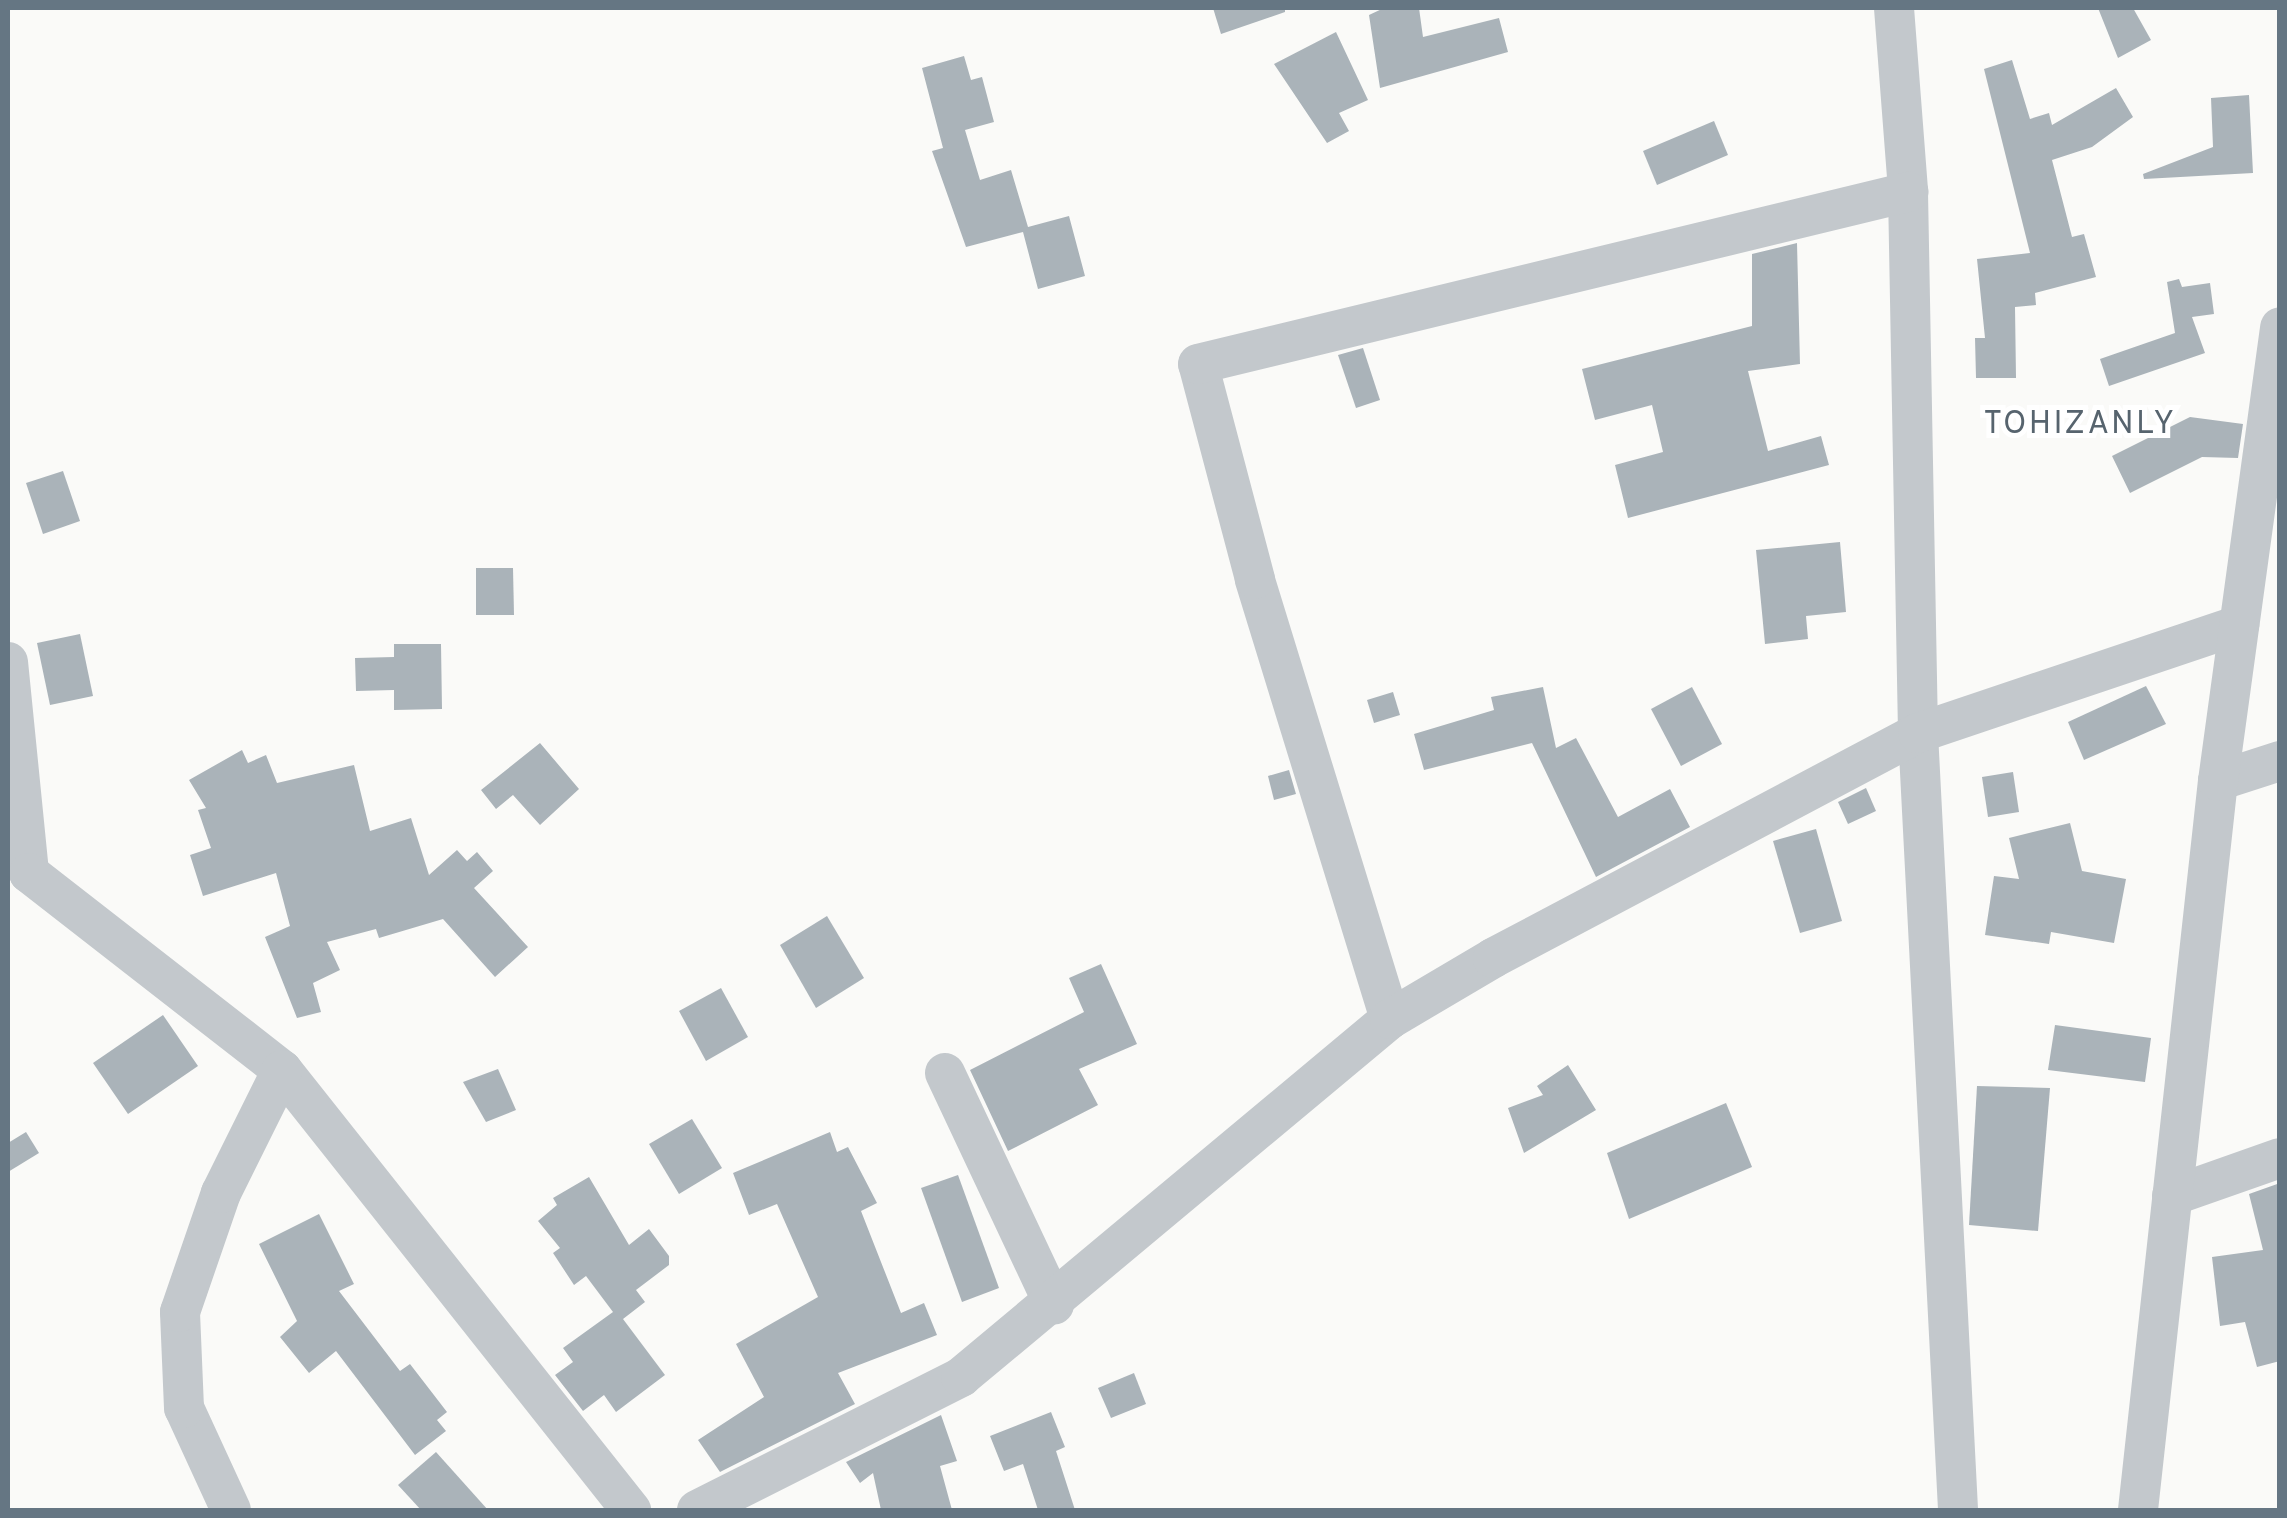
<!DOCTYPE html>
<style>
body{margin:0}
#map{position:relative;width:2287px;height:1518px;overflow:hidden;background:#fafaf8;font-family:Overpass,sans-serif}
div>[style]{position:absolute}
.building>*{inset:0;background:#aab3b9}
.minor>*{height:40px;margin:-20px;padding:0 20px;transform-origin:20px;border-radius:20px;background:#c3c8cc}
span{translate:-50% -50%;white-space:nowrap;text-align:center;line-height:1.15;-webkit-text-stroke:10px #fff;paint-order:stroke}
.quarter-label{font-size:32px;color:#57646e;letter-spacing:2.5px}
.frame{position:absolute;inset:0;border:10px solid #657683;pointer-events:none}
</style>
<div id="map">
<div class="building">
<i style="clip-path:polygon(1213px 8px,1285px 8px,1285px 12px,1221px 34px)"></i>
<i style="clip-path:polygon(1384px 8px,1419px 8px,1423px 37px,1499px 18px,1508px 52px,1380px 88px,1369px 15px)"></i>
<i style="clip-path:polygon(2098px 8px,2133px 8px,2151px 40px,2118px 58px)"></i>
<i style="clip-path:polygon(1336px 32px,1368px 100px,1339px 113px,1349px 131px,1327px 143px,1274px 64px)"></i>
<i style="clip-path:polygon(964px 56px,971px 80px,982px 77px,994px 122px,965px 130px,980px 180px,1011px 170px,1028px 227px,1069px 216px,1085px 276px,1038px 289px,1023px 232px,966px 247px,932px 151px,943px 148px,922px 68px)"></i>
<i style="clip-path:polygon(2012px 60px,2030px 119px,2049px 113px,2052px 125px,2116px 88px,2133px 117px,2092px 147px,2052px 160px,2072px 237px,2084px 234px,2096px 277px,2035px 293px,2036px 305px,2015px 307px,2016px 378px,1976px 378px,1975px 338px,1985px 338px,1977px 259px,2030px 253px,1984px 69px)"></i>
<i style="clip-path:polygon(2249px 95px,2253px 173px,2144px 179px,2143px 174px,2213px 147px,2211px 98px)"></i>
<i style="clip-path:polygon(1714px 121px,1728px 155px,1657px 185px,1643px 151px)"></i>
<i style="clip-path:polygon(1797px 243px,1800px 364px,1748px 371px,1768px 451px,1821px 436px,1829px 465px,1628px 518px,1615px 465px,1663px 452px,1652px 405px,1595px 420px,1582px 369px,1752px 326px,1752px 254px)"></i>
<i style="clip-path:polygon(2179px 279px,2182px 287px,2210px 283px,2214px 314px,2192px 317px,2205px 353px,2109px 386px,2100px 359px,2175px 333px,2167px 282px)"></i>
<i style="clip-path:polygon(1363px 348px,1380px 400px,1356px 408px,1338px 355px)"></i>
<i style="clip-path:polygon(2190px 417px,2243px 424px,2238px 458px,2202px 457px,2130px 493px,2112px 456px)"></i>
<i style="clip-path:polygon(63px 471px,80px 521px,43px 534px,26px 483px)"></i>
<i style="clip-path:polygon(1840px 542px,1846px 612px,1806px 616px,1808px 639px,1765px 644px,1756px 550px)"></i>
<i style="clip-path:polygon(476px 568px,513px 568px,514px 615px,476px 615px)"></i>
<i style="clip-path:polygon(80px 634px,93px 696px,50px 705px,37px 643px)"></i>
<i style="clip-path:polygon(394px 644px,441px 644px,442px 709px,394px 710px,394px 690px,356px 691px,355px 658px,394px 657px)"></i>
<i style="clip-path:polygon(2146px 686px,2166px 724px,2084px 760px,2068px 722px)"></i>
<i style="clip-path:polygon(1543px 687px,1556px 748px,1576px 738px,1618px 817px,1670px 789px,1690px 827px,1596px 877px,1532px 743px,1424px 770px,1414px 734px,1494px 710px,1491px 697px)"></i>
<i style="clip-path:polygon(1692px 687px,1722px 744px,1681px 766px,1651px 709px)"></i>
<i style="clip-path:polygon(1393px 692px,1400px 715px,1374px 723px,1367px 700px)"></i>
<i style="clip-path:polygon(540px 743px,579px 789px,540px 825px,513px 795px,496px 809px,481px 790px)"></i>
<i style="clip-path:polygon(242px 750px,248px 763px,266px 755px,277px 783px,354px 765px,370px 831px,411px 818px,429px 875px,457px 850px,467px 861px,477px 852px,493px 871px,474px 888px,528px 947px,495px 977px,443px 919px,379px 938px,376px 929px,327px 942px,340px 970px,313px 983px,321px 1012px,297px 1018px,265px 937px,290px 926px,276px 873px,203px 896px,190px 855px,211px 848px,198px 810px,206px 808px,189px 780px)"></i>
<i style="clip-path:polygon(1289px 770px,1296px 794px,1274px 800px,1268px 776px)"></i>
<i style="clip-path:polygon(2013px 772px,2019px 812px,1988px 817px,1982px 777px)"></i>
<i style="clip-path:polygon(1866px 788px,1876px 811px,1848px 824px,1838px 802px)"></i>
<i style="clip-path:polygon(2070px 823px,2082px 871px,2126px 879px,2114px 943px,2051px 932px,2049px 944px,1985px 935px,1994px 876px,2019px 879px,2009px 838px)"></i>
<i style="clip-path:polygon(1816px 829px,1842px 921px,1800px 933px,1773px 841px)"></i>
<i style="clip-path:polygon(827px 916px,864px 978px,816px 1008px,780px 945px)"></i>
<i style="clip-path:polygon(1101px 964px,1137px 1044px,1079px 1069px,1098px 1105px,1008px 1151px,970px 1070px,1084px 1012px,1069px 978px)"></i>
<i style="clip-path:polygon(721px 988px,748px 1037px,706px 1061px,679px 1011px)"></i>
<i style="clip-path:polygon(163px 1015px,198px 1066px,128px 1114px,93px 1063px)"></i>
<i style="clip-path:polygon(2055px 1025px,2151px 1038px,2145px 1082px,2048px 1070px)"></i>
<i style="clip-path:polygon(1568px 1065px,1596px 1110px,1524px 1153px,1508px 1108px,1543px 1095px,1537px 1086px)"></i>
<i style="clip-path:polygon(498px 1069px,516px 1110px,486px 1122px,463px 1082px)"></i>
<i style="clip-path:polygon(1977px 1086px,2050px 1088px,2038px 1231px,1969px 1225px)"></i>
<i style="clip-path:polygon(1726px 1103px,1752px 1167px,1629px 1219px,1607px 1153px)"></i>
<i style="clip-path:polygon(692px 1119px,722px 1168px,679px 1194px,649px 1144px)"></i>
<i style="clip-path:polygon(26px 1132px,39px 1153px,8px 1172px,8px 1143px)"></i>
<i style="clip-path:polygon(830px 1132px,837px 1152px,848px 1147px,877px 1203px,861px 1211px,901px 1313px,924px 1303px,937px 1335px,838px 1373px,855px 1404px,720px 1472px,698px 1440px,764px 1397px,736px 1344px,818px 1297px,777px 1204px,749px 1215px,733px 1173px)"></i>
<i style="clip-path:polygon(958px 1175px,999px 1288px,962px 1302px,921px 1188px)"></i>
<i style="clip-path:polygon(589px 1177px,629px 1245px,649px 1229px,669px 1256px,669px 1265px,636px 1290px,645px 1302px,623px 1319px,665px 1375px,616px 1412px,604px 1395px,583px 1411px,555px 1375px,573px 1362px,563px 1348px,613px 1312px,586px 1276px,574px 1285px,553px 1253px,560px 1248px,538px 1221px,557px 1205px,553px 1198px)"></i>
<i style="clip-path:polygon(2280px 1183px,2280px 1361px,2257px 1367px,2245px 1322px,2220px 1326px,2212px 1257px,2263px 1250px,2249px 1194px)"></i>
<i style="clip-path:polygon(319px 1214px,354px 1284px,339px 1291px,400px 1371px,410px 1364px,447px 1412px,437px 1420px,446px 1431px,415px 1455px,336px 1351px,309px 1373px,280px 1337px,297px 1321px,259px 1244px)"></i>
<i style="clip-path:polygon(1134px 1373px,1146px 1404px,1111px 1418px,1098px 1388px)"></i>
<i style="clip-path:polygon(1051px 1412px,1065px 1447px,1056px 1451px,1075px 1510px,1038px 1510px,1023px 1464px,1004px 1471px,990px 1436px)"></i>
<i style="clip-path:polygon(941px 1415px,957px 1461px,940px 1466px,952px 1510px,881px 1510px,873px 1473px,860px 1483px,846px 1462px)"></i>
<i style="clip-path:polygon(436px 1452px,488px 1510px,421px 1510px,398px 1485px)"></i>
</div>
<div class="minor">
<i style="left:1894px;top:8px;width:185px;rotate:85.6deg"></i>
<i style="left:1908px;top:192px;width:541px;rotate:88.94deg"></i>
<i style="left:1918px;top:733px;width:778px;rotate:87.05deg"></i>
<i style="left:8px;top:662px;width:212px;rotate:84.3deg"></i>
<i style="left:29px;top:873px;width:321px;rotate:37.9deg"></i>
<i style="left:282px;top:1070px;width:562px;rotate:51.58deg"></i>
<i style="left:2218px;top:781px;width:65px;rotate:-17.9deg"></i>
<i style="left:1390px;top:1019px;width:460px;rotate:-107.1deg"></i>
<i style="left:1255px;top:579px;width:222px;rotate:-104.8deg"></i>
<i style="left:1198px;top:364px;width:731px;rotate:-13.62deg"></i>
<i style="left:945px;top:1073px;width:256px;rotate:64.8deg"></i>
<i style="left:2172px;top:1196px;width:114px;rotate:-19.4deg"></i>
<i style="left:231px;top:1510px;width:112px;rotate:-114.7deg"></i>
<i style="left:184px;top:1408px;width:96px;rotate:-92.4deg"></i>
<i style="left:180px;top:1312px;width:126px;rotate:-71deg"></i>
<i style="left:221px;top:1193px;width:137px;rotate:-63.6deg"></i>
<i style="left:697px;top:1510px;width:296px;rotate:-26.7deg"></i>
<i style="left:961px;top:1377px;width:559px;rotate:-39.84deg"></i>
<i style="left:1390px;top:1019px;width:120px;rotate:-30.6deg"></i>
<i style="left:1493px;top:958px;width:481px;rotate:-27.9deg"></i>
<i style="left:1918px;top:733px;width:339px;rotate:-18.6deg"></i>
<i style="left:2138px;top:1510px;width:733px;rotate:-83.74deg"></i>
<i style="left:2218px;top:781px;width:458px;rotate:-82.2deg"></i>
</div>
<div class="quarter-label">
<span style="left:2080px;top:425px">TOHIZANLY</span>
</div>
<div class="frame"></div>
</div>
